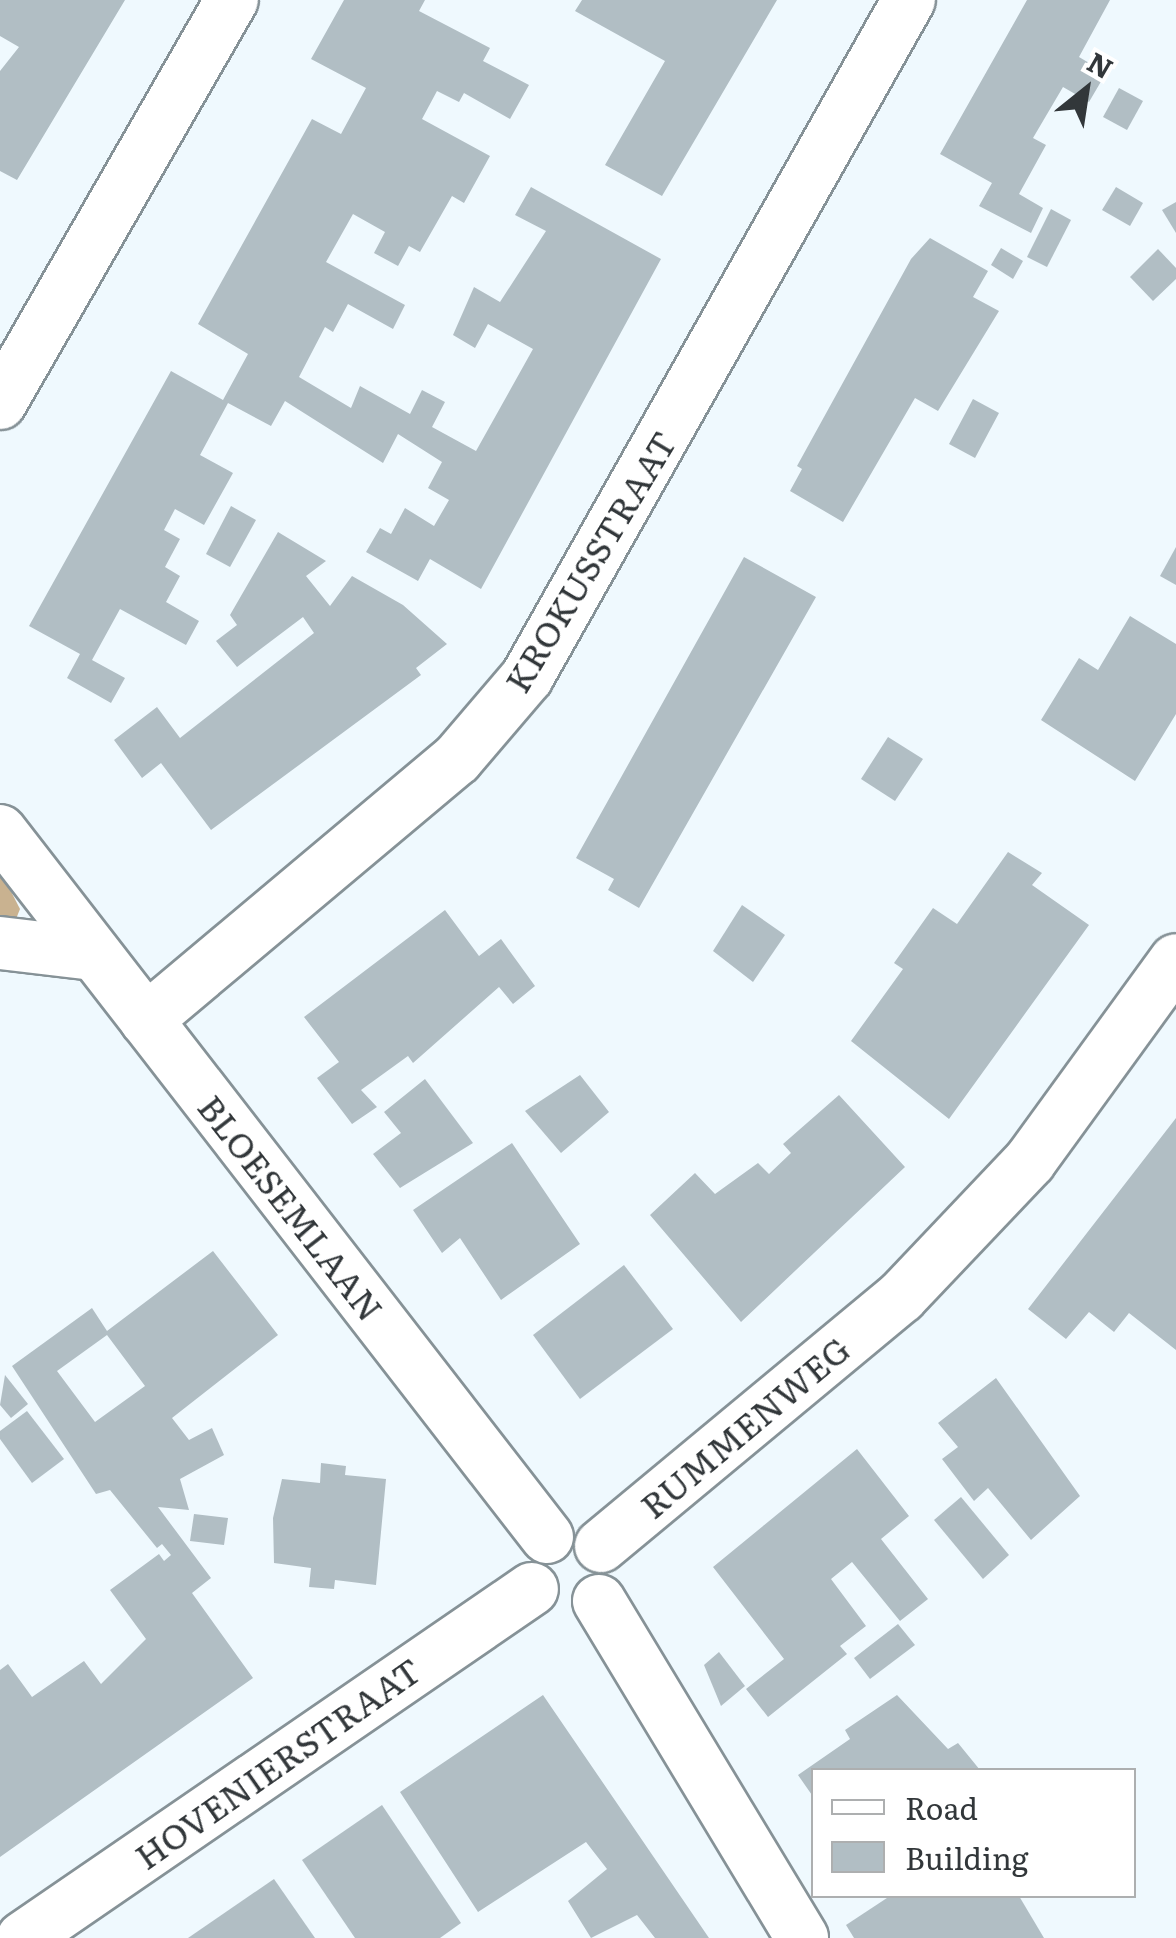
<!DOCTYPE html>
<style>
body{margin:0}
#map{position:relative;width:1176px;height:1938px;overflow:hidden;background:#eff9fe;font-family:Literata,serif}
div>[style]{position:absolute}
.forest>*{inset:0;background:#c9b290}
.building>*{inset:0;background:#b1bec4}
.roads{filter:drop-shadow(2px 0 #869297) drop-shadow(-2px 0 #869297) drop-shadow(0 2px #869297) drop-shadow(0 -2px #869297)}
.street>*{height:52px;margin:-26px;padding:0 26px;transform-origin:26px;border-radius:26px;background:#fff}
span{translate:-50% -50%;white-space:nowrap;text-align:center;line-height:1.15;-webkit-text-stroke:9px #fff;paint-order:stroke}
.street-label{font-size:35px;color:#32373a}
.legend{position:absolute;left:811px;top:1768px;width:325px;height:130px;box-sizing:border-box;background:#fff;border:2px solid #adafb0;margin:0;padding:12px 18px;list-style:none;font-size:30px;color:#32373a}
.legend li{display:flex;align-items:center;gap:20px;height:50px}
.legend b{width:50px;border:2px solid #adafb0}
.north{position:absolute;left:1036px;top:40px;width:100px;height:100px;-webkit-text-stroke:8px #fff;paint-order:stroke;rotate:30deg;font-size:28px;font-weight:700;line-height:40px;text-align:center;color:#32373a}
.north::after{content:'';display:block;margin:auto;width:35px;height:45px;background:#32373a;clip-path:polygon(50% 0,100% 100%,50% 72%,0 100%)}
</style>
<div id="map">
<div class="forest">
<i style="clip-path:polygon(0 870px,20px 909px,14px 924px,0 925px)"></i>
</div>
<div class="building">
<i style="clip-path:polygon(0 0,125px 0,17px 180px,0 171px,0 71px,19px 47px,0 36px)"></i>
<i style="clip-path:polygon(344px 0,425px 0,419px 11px,490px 48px,483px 61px,529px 85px,510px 119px,464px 93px,459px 102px,437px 91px,422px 119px,490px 156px,464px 203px,452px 196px,420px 252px,409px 246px,398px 266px,374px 253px,385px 232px,353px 214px,326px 262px,405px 305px,393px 329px,348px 304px,333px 332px,325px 327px,299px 377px,351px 408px,360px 386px,410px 414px,422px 390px,445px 402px,432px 427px,476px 451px,533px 349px,488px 324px,475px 348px,453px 335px,474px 287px,500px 302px,546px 231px,515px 215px,531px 187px,661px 259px,481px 589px,430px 559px,418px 581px,366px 552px,380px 528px,391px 534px,405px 508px,434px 526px,449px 500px,428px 488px,442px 462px,398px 434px,383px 463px,285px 401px,271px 426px,228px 403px,200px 455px,233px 473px,204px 525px,175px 509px,164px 530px,180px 539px,165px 567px,180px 576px,166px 602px,199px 621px,186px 645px,120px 609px,92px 660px,125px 678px,111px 703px,67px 678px,80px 654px,29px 626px,171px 371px,223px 400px,248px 354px,198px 324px,312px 119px,341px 134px,366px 88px,311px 59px)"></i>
<i style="clip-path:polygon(582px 0,777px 0,662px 196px,605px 165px,665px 61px,575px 11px)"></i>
<i style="clip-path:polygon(1027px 0,1110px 0,1079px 57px,1106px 73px,1089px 102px,1063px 87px,1033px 138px,1046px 145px,1019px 194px,1043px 208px,1031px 233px,979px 206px,992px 183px,940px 154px)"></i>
<i style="clip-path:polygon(1119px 88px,1143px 101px,1127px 130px,1103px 117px)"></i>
<i style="clip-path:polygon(1116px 187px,1143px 203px,1130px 226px,1102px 210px)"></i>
<i style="clip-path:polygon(1176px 202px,1176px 233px,1162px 210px)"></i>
<i style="clip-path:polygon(1051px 209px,1071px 220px,1047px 267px,1027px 257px)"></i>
<i style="clip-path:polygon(930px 238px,988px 271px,973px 297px,999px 311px,938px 411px,915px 398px,843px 522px,790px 491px,802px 469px,797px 466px,911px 259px)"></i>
<i style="clip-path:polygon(1001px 248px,1023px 261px,1013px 279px,991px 265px)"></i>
<i style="clip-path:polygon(1158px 249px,1176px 268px,1176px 279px,1153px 301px,1130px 277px)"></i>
<i style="clip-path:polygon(973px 399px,999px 413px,975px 458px,949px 444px)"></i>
<i style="clip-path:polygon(231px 506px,256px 520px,230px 567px,206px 554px)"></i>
<i style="clip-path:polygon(278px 532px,326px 561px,306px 576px,330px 606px,352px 576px,403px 605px,447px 644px,416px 668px,421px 675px,211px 830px,161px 763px,142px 778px,114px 740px,157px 707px,180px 738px,314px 633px,303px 617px,237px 667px,216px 641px,237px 625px,230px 615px)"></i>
<i style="clip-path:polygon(1176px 547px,1176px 585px,1160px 576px)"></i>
<i style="clip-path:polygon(744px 557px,816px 597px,639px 908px,608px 890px,614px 879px,576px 858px)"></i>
<i style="clip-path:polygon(1130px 616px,1176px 644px,1176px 714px,1135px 781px,1041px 720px,1079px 658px,1098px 670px)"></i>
<i style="clip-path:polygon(888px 737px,923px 759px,895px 801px,861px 779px)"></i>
<i style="clip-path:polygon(1008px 852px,1042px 873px,1032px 885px,1089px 925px,949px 1119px,851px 1041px,903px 969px,894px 963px,933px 908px,957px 924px)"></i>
<i style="clip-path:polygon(742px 905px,785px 935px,753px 982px,713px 951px)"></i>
<i style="clip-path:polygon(445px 910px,479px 956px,501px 939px,535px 986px,513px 1004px,499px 987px,413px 1063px,408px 1056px,361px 1090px,377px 1107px,352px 1124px,317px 1078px,339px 1062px,304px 1017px)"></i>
<i style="clip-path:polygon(580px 1075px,609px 1112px,561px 1153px,525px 1111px)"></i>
<i style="clip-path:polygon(425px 1079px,473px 1143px,400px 1188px,373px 1154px,401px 1133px,384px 1112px)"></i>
<i style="clip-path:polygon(839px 1095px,905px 1167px,741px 1322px,650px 1215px,695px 1173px,715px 1194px,758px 1163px,769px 1174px,791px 1153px,783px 1144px)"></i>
<i style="clip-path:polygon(1176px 1118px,1176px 1350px,1129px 1313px,1114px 1332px,1089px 1312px,1066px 1339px,1028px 1309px)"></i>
<i style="clip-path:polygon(512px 1143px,580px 1244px,501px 1300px,460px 1238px,442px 1253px,413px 1210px)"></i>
<i style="clip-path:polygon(evenodd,213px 1251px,278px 1335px,172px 1418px,189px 1440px,212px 1428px,224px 1455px,180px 1479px,189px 1510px,158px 1507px,211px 1578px,192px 1593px,253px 1678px,0 1857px,0 1670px,8px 1664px,32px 1697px,84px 1661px,101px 1684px,146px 1639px,110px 1590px,159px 1554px,164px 1561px,171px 1555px,162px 1544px,157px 1548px,110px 1490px,96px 1494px,12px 1366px,92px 1308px,107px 1331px,213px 1251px,107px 1335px,145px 1386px,95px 1422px,57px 1371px,107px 1335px)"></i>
<i style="clip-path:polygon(624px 1265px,673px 1329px,580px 1399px,533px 1335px)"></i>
<i style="clip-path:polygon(5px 1375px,28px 1404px,11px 1418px,0 1405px)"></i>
<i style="clip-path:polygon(996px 1378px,1080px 1496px,1031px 1540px,988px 1488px,974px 1501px,942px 1459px,958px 1447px,938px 1423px)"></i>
<i style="clip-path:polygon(27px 1411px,64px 1459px,32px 1483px,0 1439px,0 1431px)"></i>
<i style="clip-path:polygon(857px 1449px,909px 1516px,881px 1539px,928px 1599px,900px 1621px,852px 1562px,831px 1579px,866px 1626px,840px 1646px,847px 1654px,768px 1717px,746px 1689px,784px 1659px,713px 1567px)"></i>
<i style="clip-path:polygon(321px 1463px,346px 1466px,345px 1475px,386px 1479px,376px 1585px,335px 1580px,334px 1589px,309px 1587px,311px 1568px,274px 1563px,273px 1518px,282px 1479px,320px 1483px)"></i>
<i style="clip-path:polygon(961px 1497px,1009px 1555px,983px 1579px,934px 1520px)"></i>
<i style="clip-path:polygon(194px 1514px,228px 1518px,224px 1545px,190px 1541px)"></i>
<i style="clip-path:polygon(898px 1624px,915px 1645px,870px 1679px,854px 1658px)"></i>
<i style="clip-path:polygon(719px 1652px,745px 1686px,721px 1706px,704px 1665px)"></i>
<i style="clip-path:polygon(543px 1695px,709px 1938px,655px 1938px,637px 1915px,591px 1938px,568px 1901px,607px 1869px,586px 1842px,478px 1912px,400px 1792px)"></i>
<i style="clip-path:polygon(897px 1695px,948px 1749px,958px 1743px,980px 1770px,814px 1770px,814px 1798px,798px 1775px,850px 1739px,845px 1730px)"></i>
<i style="clip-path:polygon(382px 1805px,461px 1923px,440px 1938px,355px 1938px,302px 1860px)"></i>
<i style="clip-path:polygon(274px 1879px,315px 1938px,188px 1938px)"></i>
<i style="clip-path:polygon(890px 1896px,1019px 1896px,1044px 1938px,854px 1938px,846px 1925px)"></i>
</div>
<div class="roads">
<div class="street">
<i style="left:0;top:403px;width:465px;rotate:-60.1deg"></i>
<i style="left:0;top:831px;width:893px;rotate:52.23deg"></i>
<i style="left:0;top:943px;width:94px;rotate:6.7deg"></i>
<i style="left:146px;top:1020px;width:406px;rotate:-40deg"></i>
<i style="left:457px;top:759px;width:108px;rotate:-49.5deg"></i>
<i style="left:527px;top:677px;width:777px;rotate:-60.57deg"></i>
<i style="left:601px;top:1546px;width:390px;rotate:-39.7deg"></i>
<i style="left:901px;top:1297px;width:187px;rotate:-46.5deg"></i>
<i style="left:1030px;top:1161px;width:248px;rotate:-54deg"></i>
<i style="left:599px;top:1601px;width:393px;rotate:58.9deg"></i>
<i style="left:23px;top:1938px;width:617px;rotate:-34.44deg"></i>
</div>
</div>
<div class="street-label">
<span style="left:589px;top:561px;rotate:-59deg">KROKUSSTRAAT</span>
<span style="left:292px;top:1207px;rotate:52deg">BLOESEMLAAN</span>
<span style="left:744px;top:1426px;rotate:-40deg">RUMMENWEG</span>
<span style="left:277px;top:1762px;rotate:-35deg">HOVENIERSTRAAT</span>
</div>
<ul class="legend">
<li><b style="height:12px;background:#fff"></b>Road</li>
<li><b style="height:28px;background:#b1bec4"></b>Building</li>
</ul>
<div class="north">N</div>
</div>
